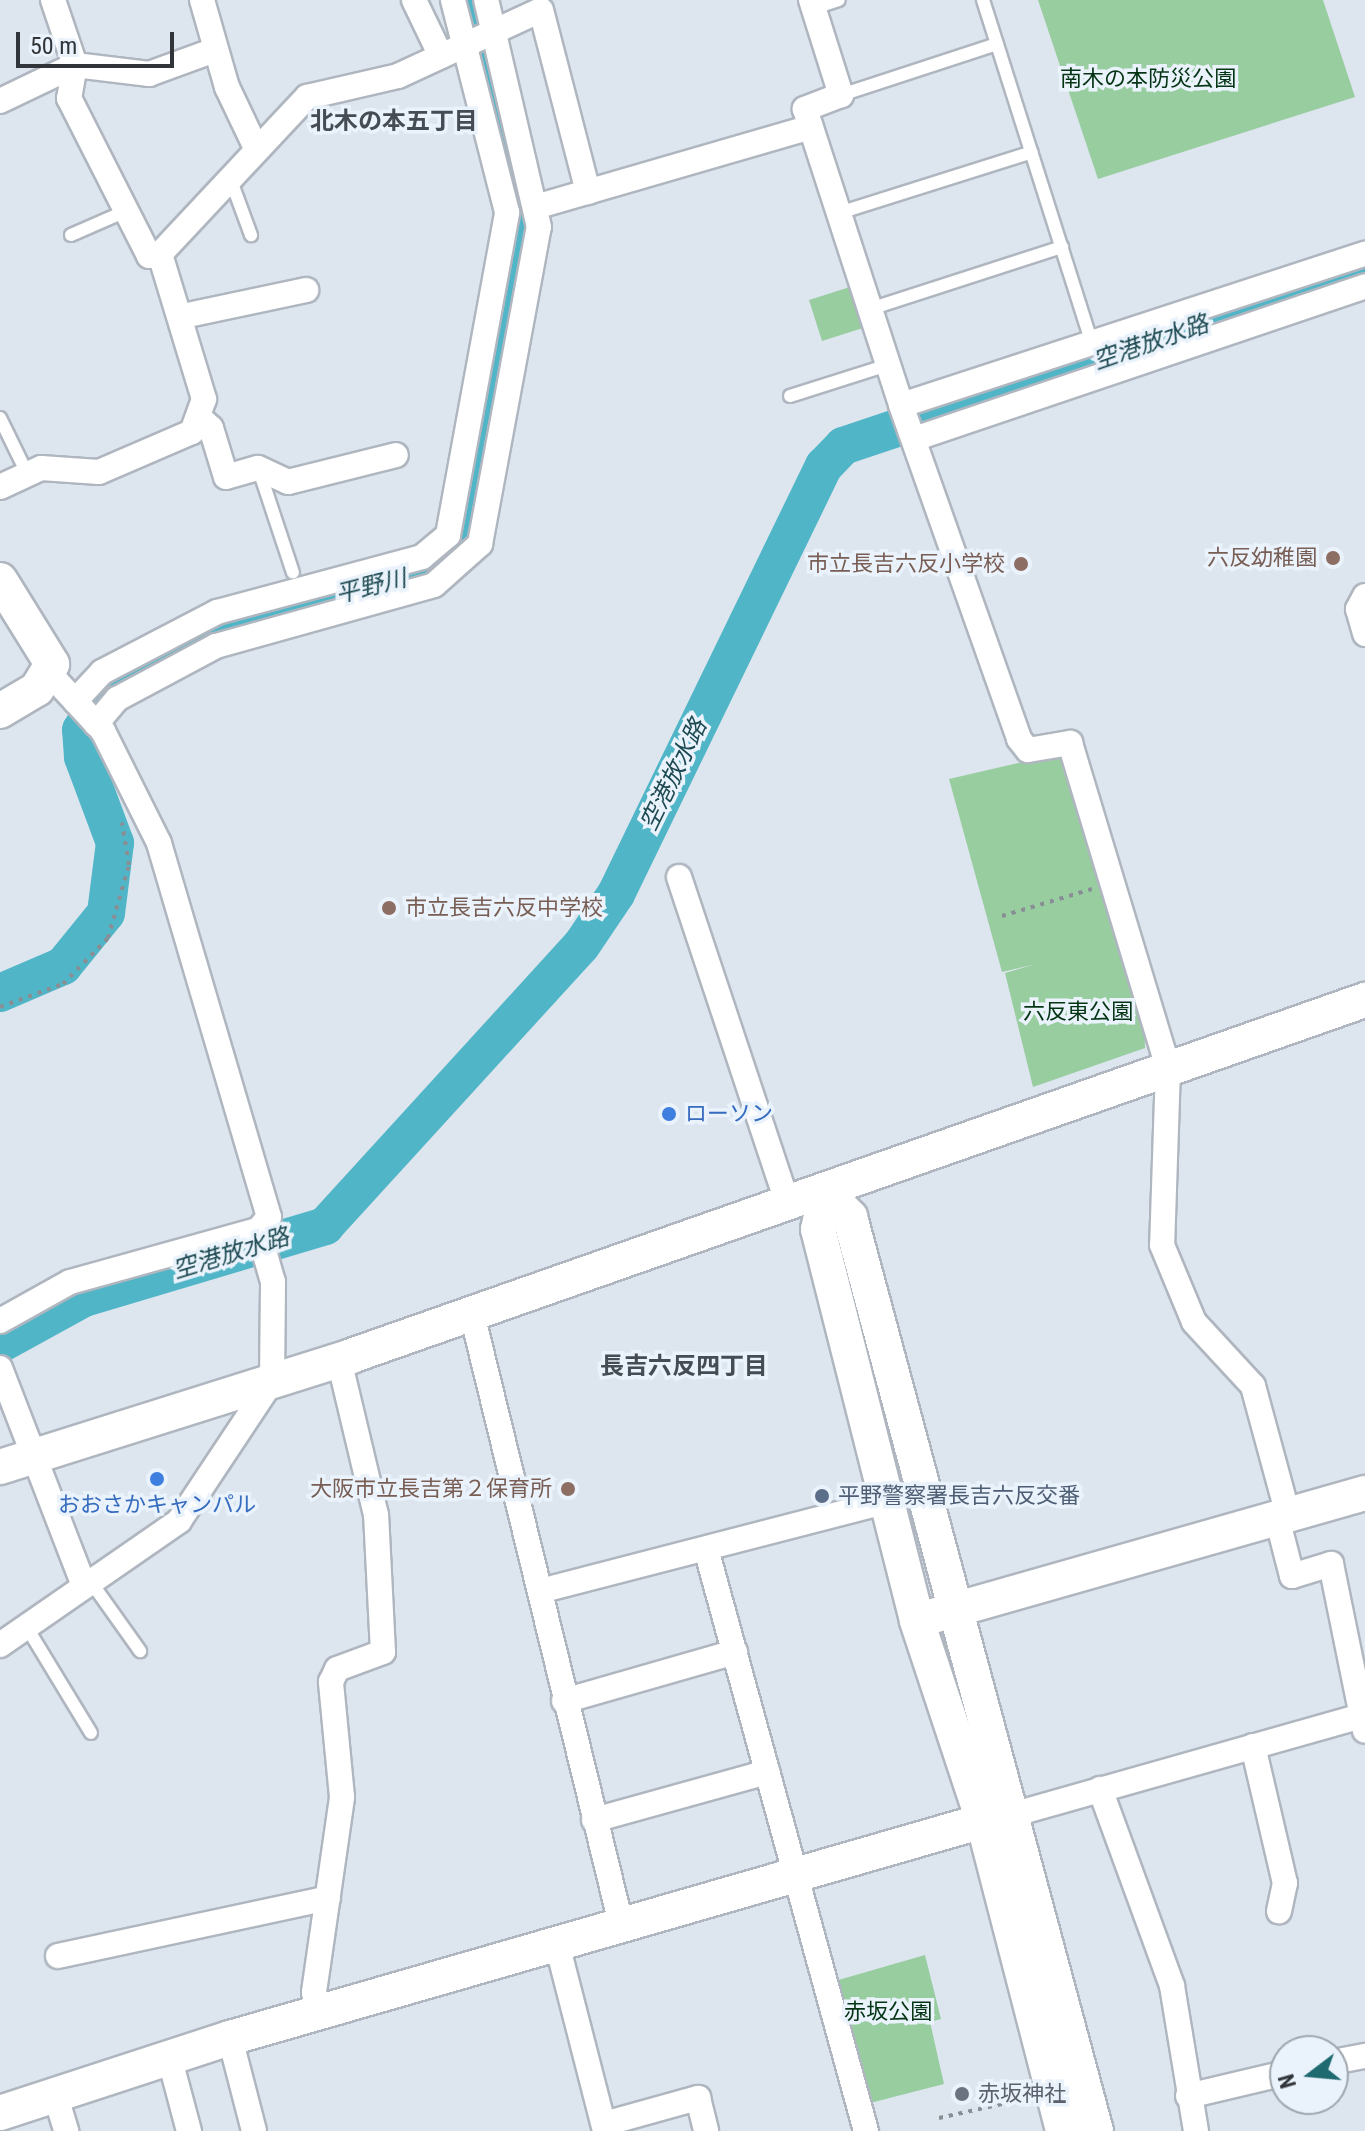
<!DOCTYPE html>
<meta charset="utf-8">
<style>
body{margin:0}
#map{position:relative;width:1365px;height:2131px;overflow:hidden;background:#dde5ee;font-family:"Roboto Condensed","Noto Sans JP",sans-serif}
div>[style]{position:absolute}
.green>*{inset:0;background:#98cda0}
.river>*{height:38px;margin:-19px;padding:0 19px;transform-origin:19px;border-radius:19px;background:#50b6c7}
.path>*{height:4px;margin-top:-2px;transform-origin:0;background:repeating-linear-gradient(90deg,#888e94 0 4px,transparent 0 10px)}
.roads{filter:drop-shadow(2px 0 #afb6bf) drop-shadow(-2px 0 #afb6bf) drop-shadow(0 2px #afb6bf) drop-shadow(0 -2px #afb6bf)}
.lane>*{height:12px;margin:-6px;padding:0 6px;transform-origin:6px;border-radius:6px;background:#fff}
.street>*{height:24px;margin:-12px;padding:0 12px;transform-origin:12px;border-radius:12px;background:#fff}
.secondary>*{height:34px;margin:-17px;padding:0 17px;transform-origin:17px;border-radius:17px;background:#fff}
.dots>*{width:22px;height:22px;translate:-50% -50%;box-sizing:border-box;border:4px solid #eaf2fb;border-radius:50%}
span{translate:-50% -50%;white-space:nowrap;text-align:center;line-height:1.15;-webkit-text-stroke:7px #eaf2fb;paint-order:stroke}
.park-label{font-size:22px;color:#033413}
.education-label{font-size:22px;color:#785e54}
.right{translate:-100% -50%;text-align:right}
.left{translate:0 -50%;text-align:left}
.shop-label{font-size:22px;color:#366cbe}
.service-label{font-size:22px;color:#4e5e75}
.worship-label{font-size:22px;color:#5b616d}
.neighbourhood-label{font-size:24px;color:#454c53;font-weight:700}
.water-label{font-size:24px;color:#1d4a52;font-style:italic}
.north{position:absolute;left:1269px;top:2035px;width:80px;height:80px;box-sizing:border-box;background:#eaf2fb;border:2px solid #a0a6ad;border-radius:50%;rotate:254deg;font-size:22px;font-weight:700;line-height:32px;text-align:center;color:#313438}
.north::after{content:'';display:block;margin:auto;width:28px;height:36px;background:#1e6a70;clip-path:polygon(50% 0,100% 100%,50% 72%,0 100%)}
.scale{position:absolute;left:16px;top:32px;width:158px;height:36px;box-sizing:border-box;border:4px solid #313438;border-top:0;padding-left:10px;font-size:24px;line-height:28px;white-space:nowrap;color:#313438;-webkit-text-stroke:6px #eaf2fb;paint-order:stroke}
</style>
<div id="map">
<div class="green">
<i style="clip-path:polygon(1038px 0,1323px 0,1355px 97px,1098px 179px)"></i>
<i style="clip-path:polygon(853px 286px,866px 327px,822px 341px,809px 300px)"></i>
<i style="clip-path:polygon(1057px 754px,1068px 761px,1144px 1007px,1145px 1048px,1033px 1087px,1005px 973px,1036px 964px,1002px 972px,949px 779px)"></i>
<i style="clip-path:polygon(925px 1955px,941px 2019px,930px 2022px,944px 2084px,870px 2103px,835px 1981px)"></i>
</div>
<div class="river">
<i style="left:0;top:993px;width:69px;rotate:-23.2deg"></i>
<i style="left:63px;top:966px;width:68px;rotate:-50.9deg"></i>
<i style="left:106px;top:913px;width:71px;rotate:-82.7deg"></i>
<i style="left:115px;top:843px;width:92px;rotate:-110.4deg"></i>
<i style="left:83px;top:757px;width:27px;rotate:-94deg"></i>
<i style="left:81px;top:730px;width:53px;rotate:-58.1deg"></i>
<i style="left:109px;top:685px;width:155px;rotate:-25.2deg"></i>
<i style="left:249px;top:619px;width:185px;rotate:-14.4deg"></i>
<i style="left:428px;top:573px;width:50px;rotate:-40.1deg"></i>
<i style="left:466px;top:541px;width:290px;rotate:-79.1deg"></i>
<i style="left:521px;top:256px;width:45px;rotate:-87.5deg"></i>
<i style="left:523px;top:211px;width:217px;rotate:-103.6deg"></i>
<i style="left:0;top:1344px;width:96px;rotate:-28.7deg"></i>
<i style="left:84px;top:1298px;width:252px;rotate:-16.6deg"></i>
<i style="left:325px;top:1226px;width:379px;rotate:-47.6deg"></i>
<i style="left:581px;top:946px;width:63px;rotate:-56.1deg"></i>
<i style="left:616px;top:894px;width:476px;rotate:-64.1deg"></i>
<i style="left:824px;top:466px;width:28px;rotate:-46deg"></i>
<i style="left:843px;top:446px;width:551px;rotate:-18.53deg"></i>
</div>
<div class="path">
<i style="left:1002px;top:916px;width:94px;rotate:-16.7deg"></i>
<i style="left:0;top:1007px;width:67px;rotate:-20.1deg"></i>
<i style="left:63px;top:984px;width:64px;rotate:-45.6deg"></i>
<i style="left:108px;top:938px;width:76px;rotate:-74deg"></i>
<i style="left:129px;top:865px;width:43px;rotate:-99.5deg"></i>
<i style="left:939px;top:2118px;width:88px;rotate:-12.5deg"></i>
</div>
<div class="roads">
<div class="lane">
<i style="left:983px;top:0;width:360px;rotate:72.4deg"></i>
<i style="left:814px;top:8px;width:26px;rotate:-18deg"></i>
<i style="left:841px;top:95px;width:164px;rotate:-18.1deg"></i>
<i style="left:230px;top:178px;width:61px;rotate:69.8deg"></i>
<i style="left:839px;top:213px;width:202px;rotate:-17.5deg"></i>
<i style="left:71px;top:235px;width:60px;rotate:-23.6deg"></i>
<i style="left:870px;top:309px;width:202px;rotate:-17.9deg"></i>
<i style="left:790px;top:396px;width:103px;rotate:-17.6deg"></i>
<i style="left:0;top:418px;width:61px;rotate:63.9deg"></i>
<i style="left:259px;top:470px;width:108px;rotate:71.7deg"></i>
<i style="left:91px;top:1582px;width:85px;rotate:54.6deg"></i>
<i style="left:26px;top:1626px;width:125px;rotate:58.7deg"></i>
</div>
<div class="street">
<i style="left:53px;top:0;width:69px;rotate:71.3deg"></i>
<i style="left:75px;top:65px;width:34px;rotate:100deg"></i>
<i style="left:69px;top:98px;width:177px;rotate:63.1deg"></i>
<i style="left:149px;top:256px;width:11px;rotate:-10deg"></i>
<i style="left:202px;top:0;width:91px;rotate:74deg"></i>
<i style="left:227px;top:87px;width:65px;rotate:64.6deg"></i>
<i style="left:414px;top:0;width:62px;rotate:64.3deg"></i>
<i style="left:811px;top:0;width:100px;rotate:72.5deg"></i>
<i style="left:841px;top:95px;width:39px;rotate:159deg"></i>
<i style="left:805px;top:109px;width:311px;rotate:72deg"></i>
<i style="left:901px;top:405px;width:354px;rotate:70.5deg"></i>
<i style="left:1019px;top:739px;width:14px;rotate:51deg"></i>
<i style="left:1028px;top:750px;width:43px;rotate:-9.5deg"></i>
<i style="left:1070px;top:743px;width:339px;rotate:73.2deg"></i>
<i style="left:1168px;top:1068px;width:177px;rotate:91.9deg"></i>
<i style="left:1162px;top:1245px;width:83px;rotate:67.4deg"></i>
<i style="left:1194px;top:1322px;width:87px;rotate:47.3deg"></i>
<i style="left:1253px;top:1386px;width:134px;rotate:74.8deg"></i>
<i style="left:0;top:101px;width:83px;rotate:-25.6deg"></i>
<i style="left:75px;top:65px;width:75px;rotate:6.9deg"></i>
<i style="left:149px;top:74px;width:70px;rotate:-20deg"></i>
<i style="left:539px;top:206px;width:283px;rotate:-16.2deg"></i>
<i style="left:183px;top:316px;width:126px;rotate:-11.9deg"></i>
<i style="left:905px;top:404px;width:484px;rotate:-18.1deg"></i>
<i style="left:201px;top:419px;width:13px;rotate:42deg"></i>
<i style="left:211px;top:428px;width:51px;rotate:73deg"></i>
<i style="left:226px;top:477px;width:33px;rotate:-16deg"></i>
<i style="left:258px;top:468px;width:33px;rotate:25deg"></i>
<i style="left:288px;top:482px;width:111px;rotate:-14deg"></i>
<i style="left:917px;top:438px;width:473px;rotate:-18.7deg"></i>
<i style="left:0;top:487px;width:45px;rotate:-24.9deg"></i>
<i style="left:41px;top:468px;width:58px;rotate:3.9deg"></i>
<i style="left:99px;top:472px;width:101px;rotate:-23.3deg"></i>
<i style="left:192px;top:432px;width:35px;rotate:-70deg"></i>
<i style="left:204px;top:399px;width:152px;rotate:-106.9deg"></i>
<i style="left:160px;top:254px;width:215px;rotate:-46.9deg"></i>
<i style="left:307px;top:97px;width:93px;rotate:-13deg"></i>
<i style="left:398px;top:76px;width:157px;rotate:-24.8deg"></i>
<i style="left:541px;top:10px;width:188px;rotate:75.5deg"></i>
<i style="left:1365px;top:596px;width:15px;rotate:118deg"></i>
<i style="left:1358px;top:609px;width:26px;rotate:74deg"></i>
<i style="left:75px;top:701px;width:40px;rotate:-47deg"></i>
<i style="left:102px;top:672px;width:130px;rotate:-27.6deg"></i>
<i style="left:217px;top:612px;width:212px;rotate:-15deg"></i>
<i style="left:422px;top:557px;width:34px;rotate:-40deg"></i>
<i style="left:448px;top:535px;width:328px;rotate:-79.6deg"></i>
<i style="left:507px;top:212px;width:219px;rotate:-104.3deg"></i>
<i style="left:96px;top:724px;width:33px;rotate:-50deg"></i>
<i style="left:117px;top:699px;width:112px;rotate:-28.2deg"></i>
<i style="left:216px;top:646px;width:226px;rotate:-15.6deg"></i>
<i style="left:434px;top:585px;width:62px;rotate:-41.7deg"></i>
<i style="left:480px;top:544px;width:322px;rotate:-79.5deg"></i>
<i style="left:539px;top:227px;width:233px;rotate:-103.1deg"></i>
<i style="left:679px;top:877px;width:346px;rotate:71.6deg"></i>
<i style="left:472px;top:1314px;width:628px;rotate:76.27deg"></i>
<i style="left:0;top:1321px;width:80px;rotate:-29.1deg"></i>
<i style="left:70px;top:1282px;width:195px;rotate:-15.5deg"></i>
<i style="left:0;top:1368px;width:234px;rotate:68.9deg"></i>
<i style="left:1277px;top:1518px;width:60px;rotate:75.5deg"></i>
<i style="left:1292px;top:1576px;width:41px;rotate:-17.1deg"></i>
<i style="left:1331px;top:1564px;width:170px;rotate:78.5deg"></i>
<i style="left:706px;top:1549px;width:604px;rotate:74.63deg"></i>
<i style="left:540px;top:1591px;width:358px;rotate:-14.5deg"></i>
<i style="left:0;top:1645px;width:218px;rotate:-34.7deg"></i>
<i style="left:179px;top:1521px;width:168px;rotate:-56.4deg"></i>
<i style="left:272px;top:1381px;width:99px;rotate:-89.4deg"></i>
<i style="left:273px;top:1282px;width:54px;rotate:-106.1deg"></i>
<i style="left:258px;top:1230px;width:17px;rotate:-50deg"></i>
<i style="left:269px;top:1217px;width:390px;rotate:-106.4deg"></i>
<i style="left:159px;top:843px;width:125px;rotate:-116.6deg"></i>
<i style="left:103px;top:731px;width:78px;rotate:-132.9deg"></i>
<i style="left:564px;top:1701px;width:178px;rotate:-16deg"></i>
<i style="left:1253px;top:1746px;width:141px;rotate:76.9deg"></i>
<i style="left:1285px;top:1883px;width:29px;rotate:102deg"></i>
<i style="left:1100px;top:1789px;width:210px;rotate:69.9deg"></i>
<i style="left:1172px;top:1986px;width:147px;rotate:80.6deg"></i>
<i style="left:1015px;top:1814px;width:364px;rotate:-15.8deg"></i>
<i style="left:594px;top:1820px;width:180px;rotate:-15.5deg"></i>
<i style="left:557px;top:1944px;width:193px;rotate:75.6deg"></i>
<i style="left:58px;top:1956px;width:276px;rotate:-12.1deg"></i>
<i style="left:318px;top:2013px;width:21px;rotate:-101deg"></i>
<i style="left:314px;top:1992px;width:197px;rotate:-81.8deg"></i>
<i style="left:342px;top:1797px;width:116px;rotate:-95.5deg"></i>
<i style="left:331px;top:1682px;width:14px;rotate:-65deg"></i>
<i style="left:337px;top:1669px;width:49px;rotate:-20.3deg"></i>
<i style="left:383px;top:1652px;width:137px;rotate:-92.9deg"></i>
<i style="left:376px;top:1515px;width:159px;rotate:-103.4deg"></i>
<i style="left:230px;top:2038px;width:96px;rotate:75.5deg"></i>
<i style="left:169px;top:2056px;width:78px;rotate:75.1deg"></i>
<i style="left:1333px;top:2062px;width:33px;rotate:-11deg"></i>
<i style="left:55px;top:2094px;width:39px;rotate:73deg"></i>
<i style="left:1188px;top:2096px;width:100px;rotate:-13.3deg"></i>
<i style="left:604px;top:2124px;width:98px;rotate:-15.5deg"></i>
<i style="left:698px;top:2098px;width:34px;rotate:76deg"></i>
</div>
<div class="secondary">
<i style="left:0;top:580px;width:99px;rotate:58.2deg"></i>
<i style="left:52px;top:664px;width:29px;rotate:121deg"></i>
<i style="left:37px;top:689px;width:43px;rotate:149.3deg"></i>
<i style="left:826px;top:1192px;width:35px;rotate:46deg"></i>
<i style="left:850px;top:1217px;width:947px;rotate:74.94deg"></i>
<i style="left:826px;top:1192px;width:38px;rotate:102deg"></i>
<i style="left:818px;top:1229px;width:404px;rotate:75.8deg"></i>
<i style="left:917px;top:1621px;width:211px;rotate:71.7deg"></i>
<i style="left:983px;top:1821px;width:320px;rotate:75.5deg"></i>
<i style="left:0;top:1467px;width:368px;rotate:-17.5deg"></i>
<i style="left:351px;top:1356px;width:1075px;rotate:-19.35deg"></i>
<i style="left:933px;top:1616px;width:449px;rotate:-15.9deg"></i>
<i style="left:0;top:2113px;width:242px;rotate:-18.1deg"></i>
<i style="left:230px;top:2038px;width:784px;rotate:-16.08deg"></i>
</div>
</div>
<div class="dots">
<i style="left:1333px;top:558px;background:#8d6e63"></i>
<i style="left:1021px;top:564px;background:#8d6e63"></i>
<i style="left:389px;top:908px;background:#8d6e63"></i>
<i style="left:669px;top:1114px;background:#3f7fe0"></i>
<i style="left:157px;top:1479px;background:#3f7fe0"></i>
<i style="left:568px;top:1489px;background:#8d6e63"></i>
<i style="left:822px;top:1496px;background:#5c6f8a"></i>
<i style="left:962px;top:2094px;background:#6b7280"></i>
</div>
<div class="park-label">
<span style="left:1148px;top:79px">南木の本防災公園</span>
<span style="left:1078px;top:1012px">六反東公園</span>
<span style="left:888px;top:2012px">赤坂公園</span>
</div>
<div class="education-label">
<span class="right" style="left:1317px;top:558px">六反幼稚園</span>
<span class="right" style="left:1005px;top:564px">市立長吉六反小学校</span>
<span class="left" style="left:405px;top:908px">市立長吉六反中学校</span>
<span class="right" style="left:552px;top:1489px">大阪市立長吉第２保育所</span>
</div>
<div class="shop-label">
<span class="left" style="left:685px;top:1114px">ローソン</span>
<span style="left:157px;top:1505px">おおさかキャンパル</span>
</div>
<div class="service-label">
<span class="left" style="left:838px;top:1496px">平野警察署長吉六反交番</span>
</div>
<div class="worship-label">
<span class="left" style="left:978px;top:2094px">赤坂神社</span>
</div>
<div class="neighbourhood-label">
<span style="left:394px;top:122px">北木の本五丁目</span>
<span style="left:684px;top:1367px">長吉六反四丁目</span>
</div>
<div class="water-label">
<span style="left:1151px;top:343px;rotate:-19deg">空港放水路</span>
<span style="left:371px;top:587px;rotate:-14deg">平野川</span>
<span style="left:674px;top:775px;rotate:-64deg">空港放水路</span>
<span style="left:231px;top:1254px;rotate:-17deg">空港放水路</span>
</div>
<div class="north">N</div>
<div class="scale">50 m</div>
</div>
